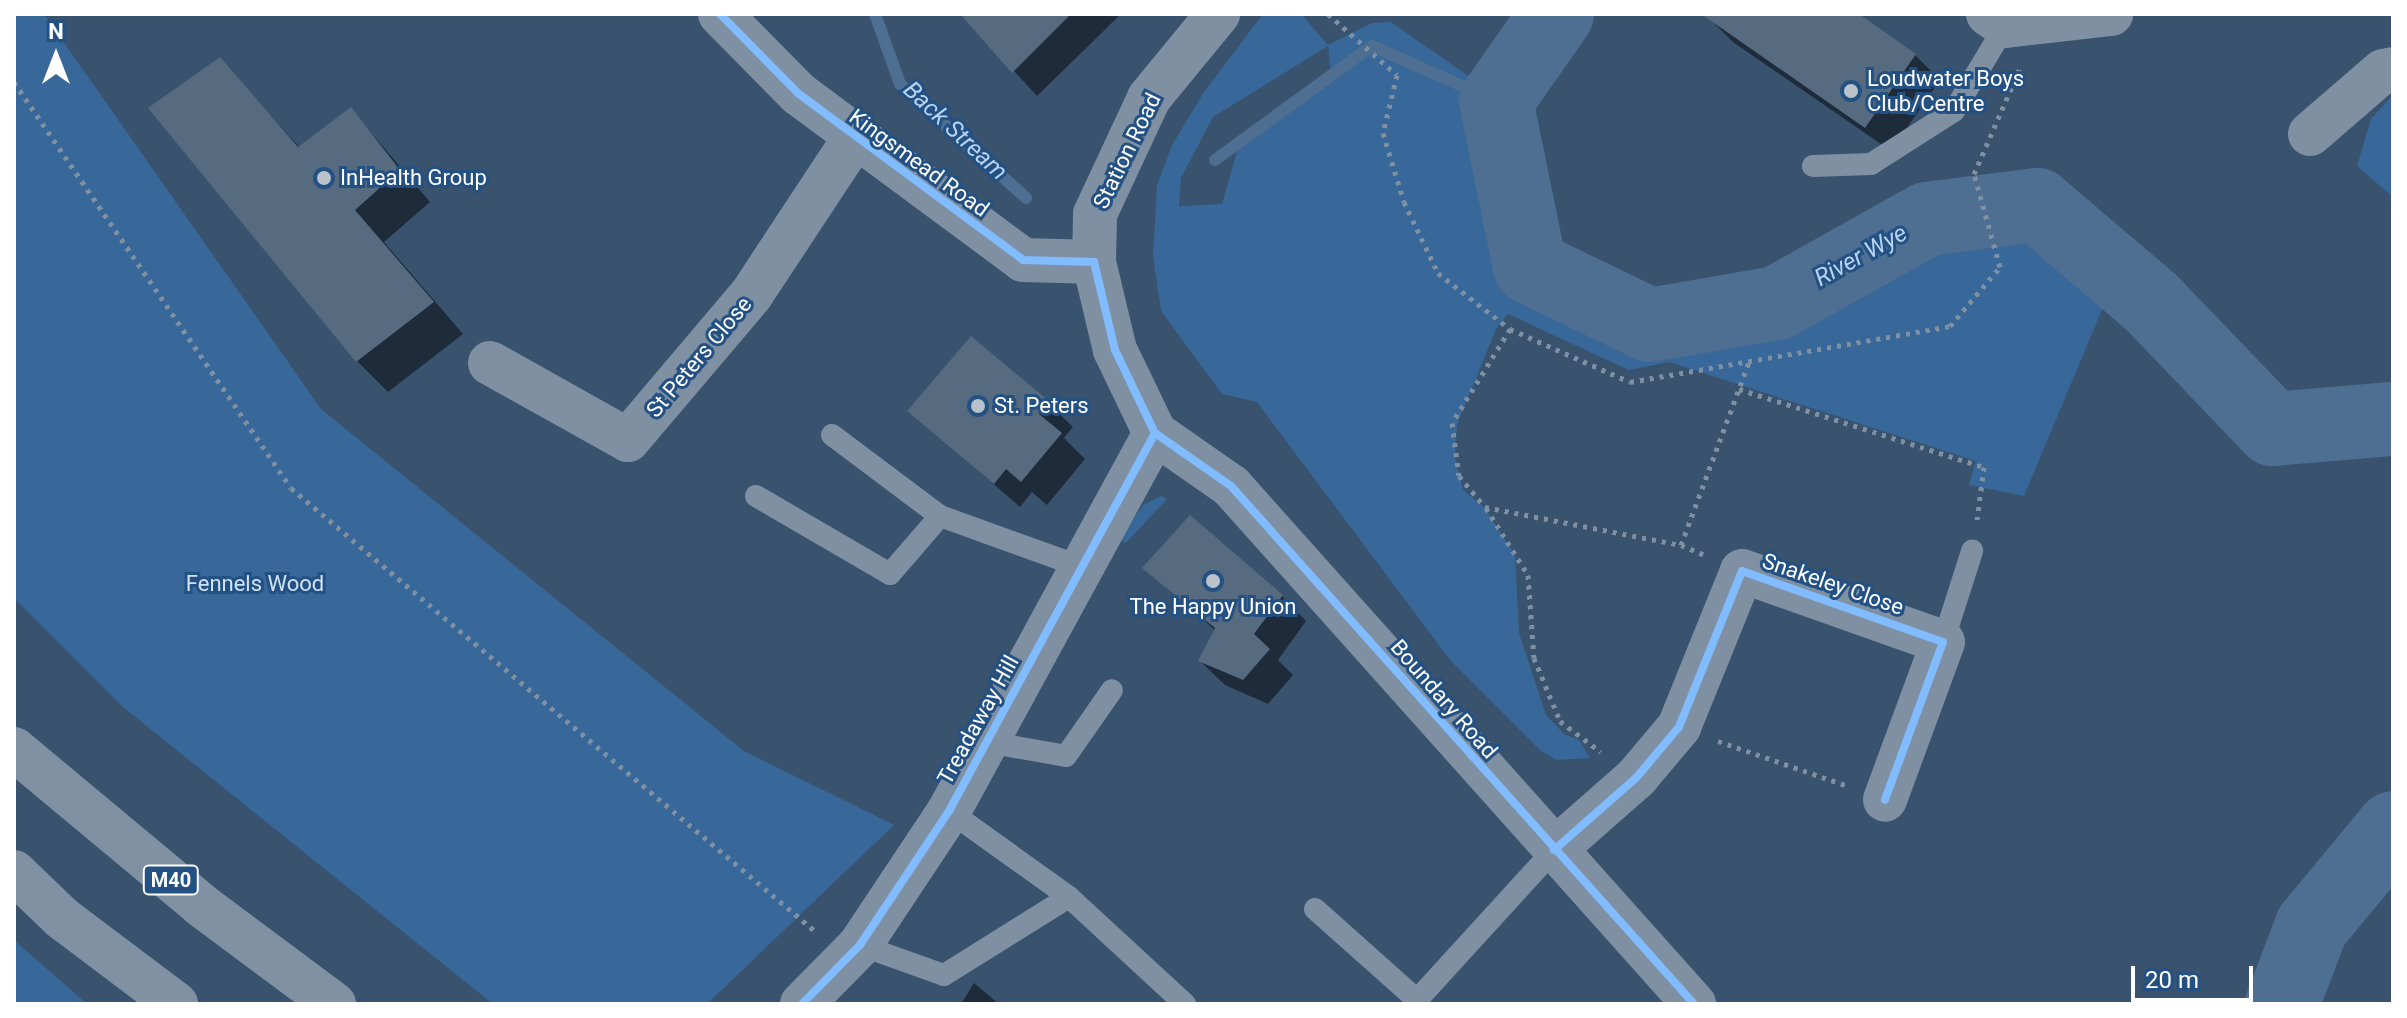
<!DOCTYPE html>
<style>
body{margin:0}
#map{position:relative;width:2407px;height:1018px;overflow:hidden;background:#39526d;font-family:Roboto,sans-serif}
div>[style]{position:absolute}
.green>*{inset:0;background:#376899}
.shadow>*{inset:0;background:#0007}
.stream>*{height:12px;margin:-6px;padding:0 6px;transform-origin:6px;border-radius:6px;background:#4f6f92}
.river>*{height:74px;margin:-37px;padding:0 37px;transform-origin:37px;border-radius:37px;background:#4f6f92}
.building>*{inset:0;background:#566a80}
.path>*{height:5px;margin-top:-2.5px;transform-origin:0;background:repeating-linear-gradient(90deg,#7f90a3 0 4px,transparent 0 10px)}
.lane>*{height:22px;margin:-11px;padding:0 11px;transform-origin:11px;border-radius:11px;background:#7f90a3}
.street>*{height:44px;margin:-22px;padding:0 22px;transform-origin:22px;border-radius:22px;background:#7f90a3}
.highway>*{height:44px;margin:-22px;padding:0 22px;transform-origin:22px;border-radius:22px;background:#8091a3}
.cycleway>*{height:8px;margin:-4px;padding:0 4px;transform-origin:4px;border-radius:4px;background:#80bcff}
.dots>*{width:22px;height:22px;translate:-50% -50%;box-sizing:border-box;border:4px solid #235183;border-radius:50%}
span{translate:-50% -50%;white-space:nowrap;text-align:center;line-height:1.15;-webkit-text-stroke:6px #235183;paint-order:stroke}
.shield-label span{padding:2px 6px;background:#235183;border:2px solid;border-radius:6px;-webkit-text-stroke-width:0}
.shield-label{font-size:20px;color:#fff;font-weight:700}
.poi-label{font-size:22px;color:#fff}
.left{translate:0 -50%;text-align:left}
.street-label{font-size:22px;color:#fff}
.park-label{font-size:22px;color:#cfe2f6}
.water-label{font-size:24px;color:#b7d3f0;font-style:italic}
.frame{position:absolute;inset:0;border:16px solid #fff;pointer-events:none}
.north{position:absolute;left:16px;top:16px;width:80px;height:80px;-webkit-text-stroke:6px #235183;paint-order:stroke;rotate:0deg;font-size:22px;font-weight:700;line-height:32px;text-align:center;color:#fff}
.north::after{content:'';display:block;margin:auto;width:28px;height:36px;background:#fff;clip-path:polygon(50% 0,100% 100%,50% 72%,0 100%)}
.scale{position:absolute;left:2131px;top:966px;width:122px;height:36px;box-sizing:border-box;border:4px solid #fff;border-top:0;padding-left:10px;font-size:24px;line-height:28px;white-space:nowrap;color:#fff;-webkit-text-stroke:6px #235183;paint-order:stroke}
</style>
<div id="map">
<div class="green">
<i style="clip-path:polygon(14px 14px,44px 14px,321px 409px,744px 751px,894px 825px,707px 1004px,493px 1004px,123px 707px,14px 598px)"></i>
<i style="clip-path:polygon(evenodd,1263px 14px,1301px 14px,1328px 45px,1372px 23px,1391px 22px,1477px 82px,1484px 94px,1488px 139px,1525px 229px,1551px 266px,1595px 301px,1633px 313px,1705px 320px,1766px 307px,1916px 228px,1976px 199px,1997px 195px,2099px 247px,2106px 300px,2024px 496px,1969px 485px,1976px 461px,1669px 362px,1629px 370px,1508px 314px,1496px 329px,1457px 425px,1455px 456px,1463px 490px,1484px 507px,1515px 555px,1519px 633px,1546px 715px,1564px 734px,1579px 740px,1590px 758px,1557px 760px,1541px 751px,1450px 660px,1257px 402px,1222px 394px,1161px 311px,1153px 256px,1157px 185px,1172px 145px,1204px 92px,1263px 14px,1328px 46px,1331px 76px,1241px 137px,1222px 204px,1179px 206px,1181px 178px,1213px 117px,1328px 46px)"></i>
<i style="clip-path:polygon(2393px 95px,2393px 197px,2357px 166px,2371px 119px)"></i>
<i style="clip-path:polygon(1161px 496px,1167px 499px,1126px 543px,1120px 539px,1143px 505px)"></i>
<i style="clip-path:polygon(14px 940px,87px 1004px,14px 1004px)"></i>
</div>
<div class="shadow">
<i style="clip-path:polygon(962px 14px,1121px 14px,1037px 96px)"></i>
<i style="clip-path:polygon(1711px 14px,1855px 14px,1915px 55px,1940px 80px,1891px 151px,1733px 42px,1709px 18px)"></i>
<i style="clip-path:polygon(220px 60px,300px 148px,351px 109px,430px 202px,384px 242px,463px 334px,388px 392px,357px 361px)"></i>
<i style="clip-path:polygon(1048px 403px,1073px 427px,1064px 438px,1085px 459px,1047px 505px,1032px 492px,1020px 507px,910px 411px)"></i>
<i style="clip-path:polygon(1144px 568px,1282px 596px,1306px 621px,1278px 660px,1293px 675px,1268px 704px,1225px 685px,1200px 661px,1216px 631px)"></i>
<i style="clip-path:polygon(974px 983px,999px 1004px,961px 1004px)"></i>
</div>
<div class="stream">
<i style="left:875px;top:14px;width:74px;rotate:70.3deg"></i>
<i style="left:900px;top:84px;width:170px;rotate:42.1deg"></i>
<i style="left:1215px;top:160px;width:194px;rotate:-36deg"></i>
<i style="left:1372px;top:46px;width:136px;rotate:23.9deg"></i>
</div>
<div class="river">
<i style="left:1557px;top:14px;width:106px;rotate:125deg"></i>
<i style="left:1496px;top:101px;width:169px;rotate:78.4deg"></i>
<i style="left:1530px;top:267px;width:133px;rotate:25.8deg"></i>
<i style="left:1650px;top:325px;width:129px;rotate:-9.8deg"></i>
<i style="left:1777px;top:303px;width:172px;rotate:-29.2deg"></i>
<i style="left:1927px;top:219px;width:111px;rotate:-7.3deg"></i>
<i style="left:2037px;top:205px;width:151px;rotate:40.4deg"></i>
<i style="left:2152px;top:303px;width:175px;rotate:46.2deg"></i>
<i style="left:2273px;top:429px;width:120px;rotate:-4.8deg"></i>
<i style="left:2282px;top:1004px;width:84px;rotate:-69deg"></i>
<i style="left:2312px;top:926px;width:127px;rotate:-50.4deg"></i>
</div>
<div class="building">
<i style="clip-path:polygon(960px 14px,1071px 14px,1012px 73px)"></i>
<i style="clip-path:polygon(1701px 14px,1859px 14px,1916px 54px,1865px 128px)"></i>
<i style="clip-path:polygon(220px 57px,298px 147px,351px 107px,400px 170px,355px 210px,434px 302px,356px 362px,148px 108px)"></i>
<i style="clip-path:polygon(971px 336px,1050px 402px,1039px 414px,1062px 433px,1021px 482px,1006px 469px,994px 484px,907px 411px)"></i>
<i style="clip-path:polygon(1190px 515px,1283px 595px,1254px 634px,1270px 649px,1243px 680px,1198px 661px,1215px 628px,1142px 568px)"></i>
</div>
<div class="path">
<i style="left:1328px;top:14px;width:92px;rotate:41.5deg"></i>
<i style="left:1397px;top:75px;width:60px;rotate:103.6deg"></i>
<i style="left:1383px;top:133px;width:72px;rotate:73.1deg"></i>
<i style="left:1404px;top:202px;width:79px;rotate:64.4deg"></i>
<i style="left:1438px;top:273px;width:91px;rotate:37.9deg"></i>
<i style="left:1510px;top:329px;width:131px;rotate:23.8deg"></i>
<i style="left:1630px;top:382px;width:325px;rotate:-9.9deg"></i>
<i style="left:1950px;top:326px;width:77px;rotate:-49.7deg"></i>
<i style="left:2000px;top:267px;width:97px;rotate:-105.6deg"></i>
<i style="left:1974px;top:174px;width:116px;rotate:-66.5deg"></i>
<i style="left:14px;top:82px;width:491px;rotate:55.7deg"></i>
<i style="left:291px;top:488px;width:688px;rotate:40.22deg"></i>
<i style="left:1510px;top:329px;width:110px;rotate:121.7deg"></i>
<i style="left:1452px;top:423px;width:53px;rotate:82.5deg"></i>
<i style="left:1459px;top:476px;width:40px;rotate:50deg"></i>
<i style="left:1485px;top:507px;width:200px;rotate:11deg"></i>
<i style="left:1681px;top:545px;width:26px;rotate:23deg"></i>
<i style="left:1739px;top:389px;width:257px;rotate:17.7deg"></i>
<i style="left:1984px;top:467px;width:53px;rotate:97.5deg"></i>
<i style="left:1486px;top:508px;width:79px;rotate:57.9deg"></i>
<i style="left:1528px;top:575px;width:83px;rotate:85.9deg"></i>
<i style="left:1534px;top:658px;width:68px;rotate:67.6deg"></i>
<i style="left:1560px;top:721px;width:51px;rotate:37.1deg"></i>
<i style="left:1681px;top:545px;width:195px;rotate:-69.6deg"></i>
<i style="left:1718px;top:741px;width:138px;rotate:19.1deg"></i>
</div>
<div class="lane">
<i style="left:1813px;top:166px;width:58px;rotate:-2deg"></i>
<i style="left:1871px;top:164px;width:98px;rotate:-32.6deg"></i>
<i style="left:1954px;top:111px;width:99px;rotate:-59deg"></i>
<i style="left:832px;top:435px;width:135px;rotate:36.9deg"></i>
<i style="left:940px;top:516px;width:151px;rotate:19.8deg"></i>
<i style="left:756px;top:496px;width:155px;rotate:30.2deg"></i>
<i style="left:890px;top:574px;width:77px;rotate:-49.2deg"></i>
<i style="left:1943px;top:642px;width:96px;rotate:-72.3deg"></i>
<i style="left:987px;top:742px;width:80px;rotate:10deg"></i>
<i style="left:1066px;top:756px;width:80px;rotate:-55.1deg"></i>
<i style="left:949px;top:811px;width:148px;rotate:35.6deg"></i>
<i style="left:1315px;top:909px;width:137px;rotate:41.7deg"></i>
<i style="left:1417px;top:1000px;width:203px;rotate:-47.6deg"></i>
<i style="left:860px;top:945px;width:89px;rotate:19.7deg"></i>
<i style="left:944px;top:975px;width:147px;rotate:-32deg"></i>
<i style="left:1069px;top:897px;width:158px;rotate:42.7deg"></i>
</div>
<div class="street">
<i style="left:720px;top:14px;width:112px;rotate:45.4deg"></i>
<i style="left:799px;top:94px;width:279px;rotate:36.5deg"></i>
<i style="left:1023px;top:260px;width:71px;rotate:1.6deg"></i>
<i style="left:1094px;top:262px;width:90px;rotate:76.6deg"></i>
<i style="left:1115px;top:350px;width:92px;rotate:64.3deg"></i>
<i style="left:1155px;top:433px;width:93px;rotate:34.9deg"></i>
<i style="left:1231px;top:486px;width:695px;rotate:48.21deg"></i>
<i style="left:1988px;top:14px;width:21px;rotate:35deg"></i>
<i style="left:2005px;top:26px;width:107px;rotate:-6.5deg"></i>
<i style="left:2310px;top:134px;width:96px;rotate:-40.8deg"></i>
<i style="left:2383px;top:71px;width:10px;rotate:-11deg"></i>
<i style="left:1094px;top:262px;width:48px;rotate:-88.8deg"></i>
<i style="left:1095px;top:214px;width:128px;rotate:-65deg"></i>
<i style="left:1149px;top:98px;width:109px;rotate:-50.6deg"></i>
<i style="left:490px;top:363px;width:158px;rotate:29.2deg"></i>
<i style="left:628px;top:440px;width:190px;rotate:-49.7deg"></i>
<i style="left:751px;top:295px;width:187px;rotate:-56.6deg"></i>
<i style="left:1554px;top:850px;width:109px;rotate:-41.3deg"></i>
<i style="left:1636px;top:778px;width:67px;rotate:-49.9deg"></i>
<i style="left:1679px;top:727px;width:168px;rotate:-68deg"></i>
<i style="left:1742px;top:571px;width:213px;rotate:19.5deg"></i>
<i style="left:1943px;top:642px;width:168px;rotate:110.2deg"></i>
<i style="left:802px;top:1004px;width:83px;rotate:-45.5deg"></i>
<i style="left:860px;top:945px;width:161px;rotate:-56.4deg"></i>
<i style="left:949px;top:811px;width:430px;rotate:-61.4deg"></i>
</div>
<div class="highway">
<i style="left:14px;top:749px;width:244px;rotate:39.8deg"></i>
<i style="left:201px;top:905px;width:166px;rotate:36.7deg"></i>
<i style="left:14px;top:872px;width:66px;rotate:43.8deg"></i>
<i style="left:62px;top:918px;width:143px;rotate:37deg"></i>
</div>
<div class="cycleway">
<i style="left:720px;top:14px;width:112px;rotate:45.4deg"></i>
<i style="left:799px;top:94px;width:279px;rotate:36.5deg"></i>
<i style="left:1023px;top:260px;width:71px;rotate:1.6deg"></i>
<i style="left:1094px;top:262px;width:90px;rotate:76.6deg"></i>
<i style="left:1115px;top:350px;width:92px;rotate:64.3deg"></i>
<i style="left:1155px;top:433px;width:93px;rotate:34.9deg"></i>
<i style="left:1231px;top:486px;width:695px;rotate:48.21deg"></i>
<i style="left:1554px;top:850px;width:109px;rotate:-41.3deg"></i>
<i style="left:1636px;top:778px;width:67px;rotate:-49.9deg"></i>
<i style="left:1679px;top:727px;width:168px;rotate:-68deg"></i>
<i style="left:1742px;top:571px;width:213px;rotate:19.5deg"></i>
<i style="left:1943px;top:642px;width:168px;rotate:110.2deg"></i>
<i style="left:802px;top:1004px;width:83px;rotate:-45.5deg"></i>
<i style="left:860px;top:945px;width:161px;rotate:-56.4deg"></i>
<i style="left:949px;top:811px;width:430px;rotate:-61.4deg"></i>
</div>
<div class="dots">
<i style="left:1851px;top:91px;background:#bac2cc"></i>
<i style="left:324px;top:178px;background:#bac2cc"></i>
<i style="left:978px;top:406px;background:#bac2cc"></i>
<i style="left:1213px;top:581px;background:#bac2cc"></i>
</div>
<div class="shield-label">
<span style="left:171px;top:880px">M40</span>
</div>
<div class="poi-label">
<span class="left" style="left:1867px;top:91px">Loudwater Boys<br>Club/Centre</span>
<span class="left" style="left:340px;top:178px">InHealth Group</span>
<span class="left" style="left:994px;top:406px">St. Peters</span>
<span style="left:1213px;top:607px">The Happy Union</span>
</div>
<div class="street-label">
<span style="left:1127px;top:151px;rotate:-64deg">Station Road</span>
<span style="left:919px;top:163px;rotate:36deg">Kingsmead Road</span>
<span style="left:699px;top:357px;rotate:-50deg">St Peters Close</span>
<span style="left:1833px;top:584px;rotate:19deg">Snakeley Close</span>
<span style="left:1444px;top:699px;rotate:49deg">Boundary Road</span>
<span style="left:978px;top:720px;rotate:-61deg">Treadaway Hill</span>
</div>
<div class="park-label">
<span style="left:255px;top:584px">Fennels Wood</span>
</div>
<div class="water-label">
<span style="left:955px;top:131px;rotate:43deg">Back Stream</span>
<span style="left:1861px;top:256px;rotate:-29deg">River Wye</span>
</div>
<div class="frame"></div>
<div class="north">N</div>
<div class="scale">20 m</div>
</div>
